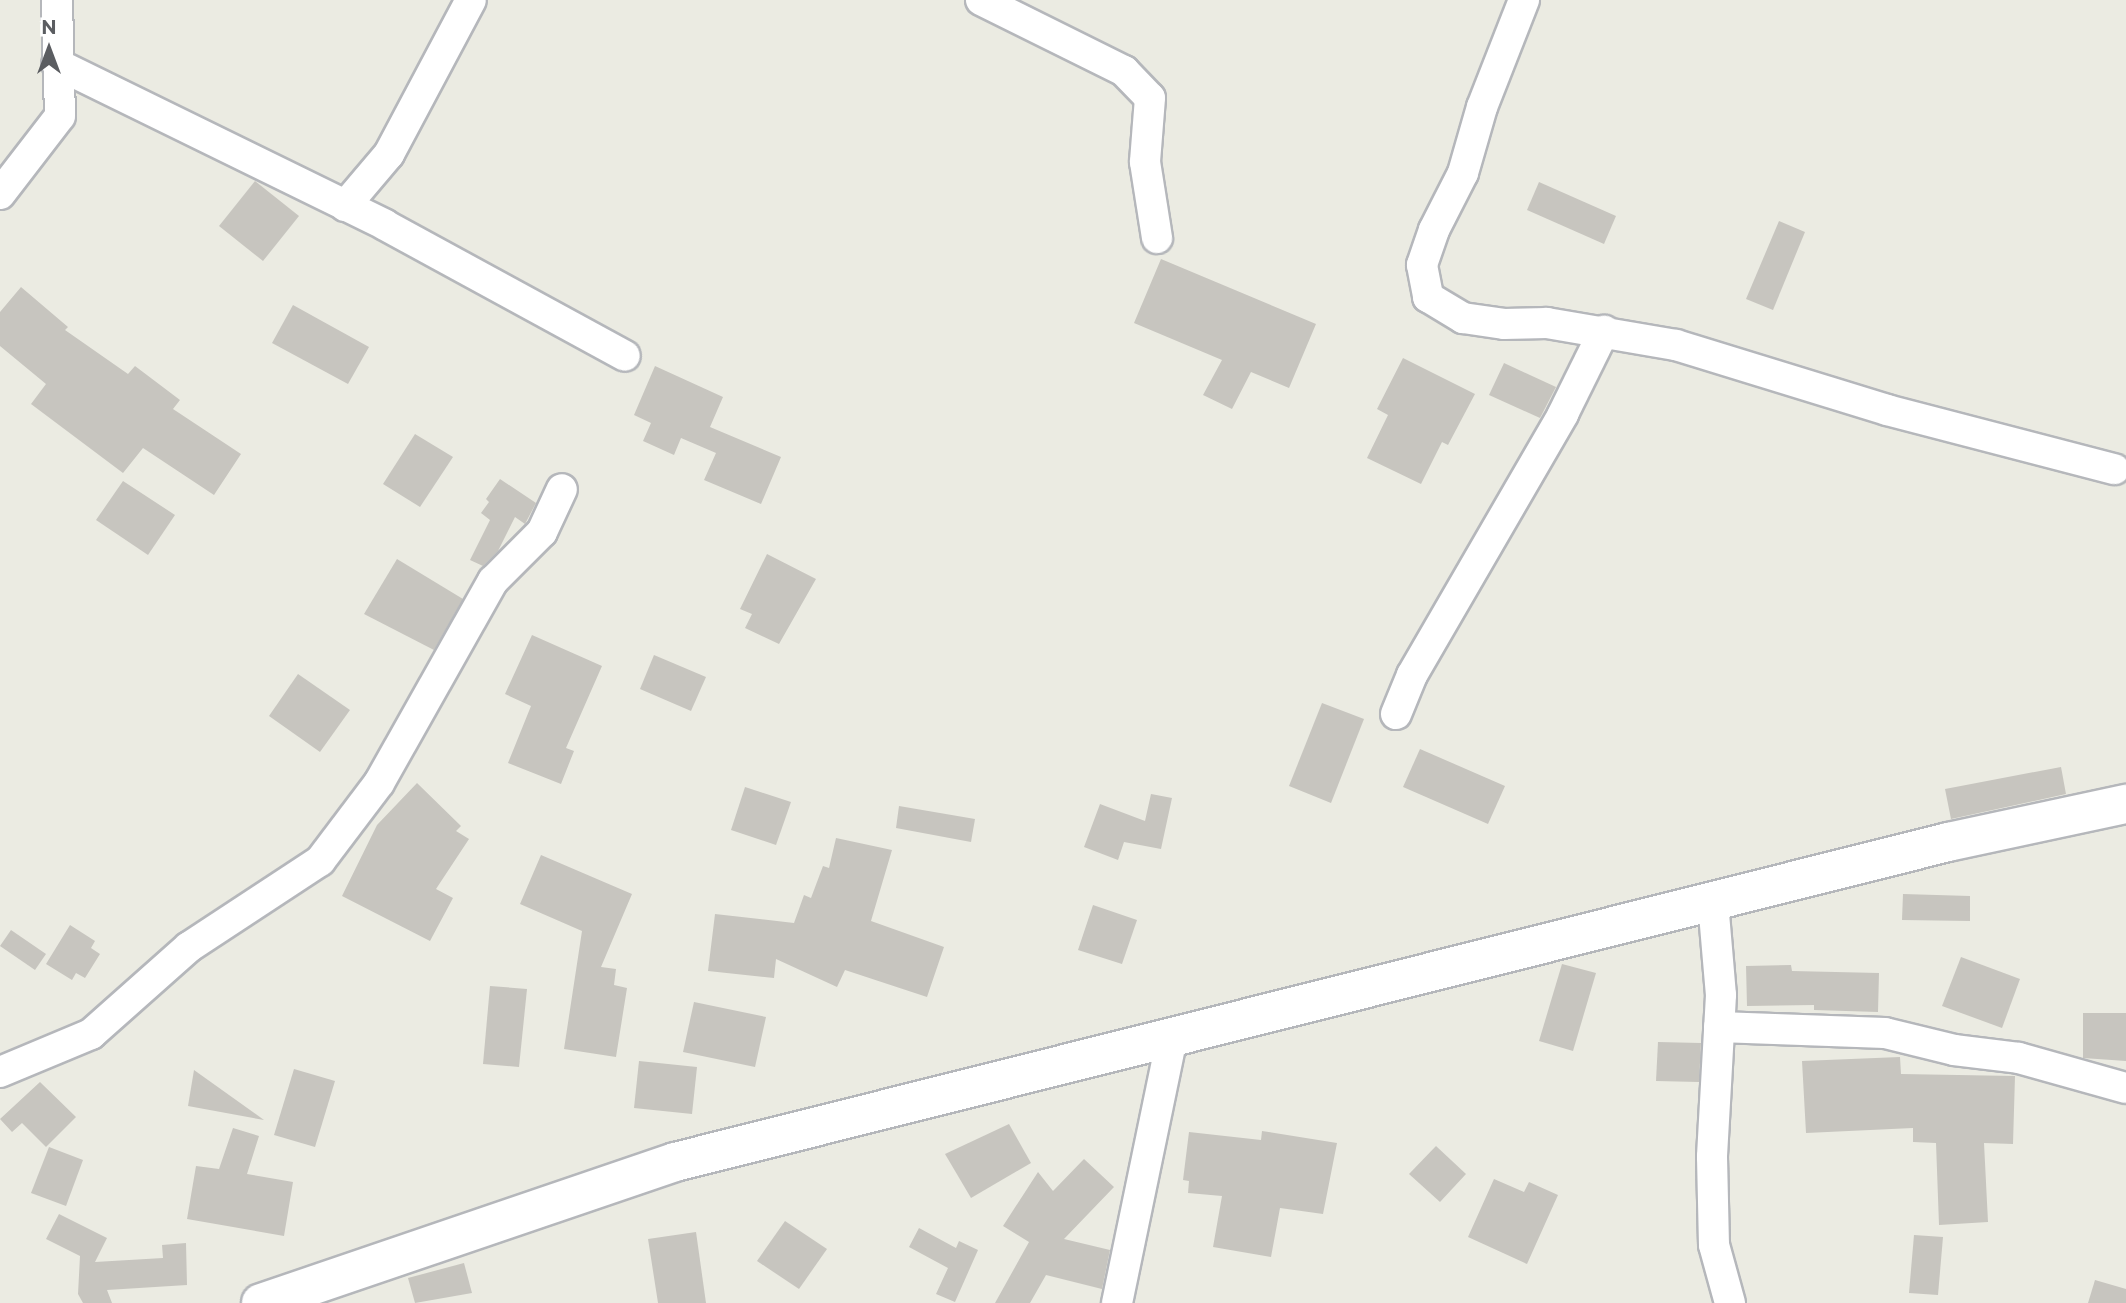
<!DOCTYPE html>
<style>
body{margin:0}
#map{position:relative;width:2126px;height:1303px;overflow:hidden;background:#ebebe2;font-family:Montserrat,sans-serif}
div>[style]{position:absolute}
.building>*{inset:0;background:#c7c5bf}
.roads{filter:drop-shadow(2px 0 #b5b7bb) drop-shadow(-2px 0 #b5b7bb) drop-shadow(0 2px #b5b7bb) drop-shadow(0 -2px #b5b7bb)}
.street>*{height:30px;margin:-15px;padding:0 15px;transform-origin:15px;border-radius:15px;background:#fff}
.secondary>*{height:38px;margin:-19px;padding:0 19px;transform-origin:19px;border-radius:19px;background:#fff}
span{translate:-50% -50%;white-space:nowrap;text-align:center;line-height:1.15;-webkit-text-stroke:5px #fff;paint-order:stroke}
.north{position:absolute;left:14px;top:14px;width:70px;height:70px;-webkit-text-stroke:5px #fff;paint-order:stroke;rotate:0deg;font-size:19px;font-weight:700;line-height:28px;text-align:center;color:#5b5d61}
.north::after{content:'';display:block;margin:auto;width:24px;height:32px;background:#5b5d61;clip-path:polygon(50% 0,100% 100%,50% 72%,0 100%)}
</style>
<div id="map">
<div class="building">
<i style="clip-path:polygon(255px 181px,299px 216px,263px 261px,219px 226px)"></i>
<i style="clip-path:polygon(1539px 182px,1616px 216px,1604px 244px,1527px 210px)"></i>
<i style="clip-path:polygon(1779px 221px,1805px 232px,1773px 310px,1746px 299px)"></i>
<i style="clip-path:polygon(1161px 259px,1316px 324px,1289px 388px,1251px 372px,1232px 409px,1203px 395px,1222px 360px,1134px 323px)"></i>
<i style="clip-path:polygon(21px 287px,68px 327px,65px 330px,128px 374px,135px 366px,180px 400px,173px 409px,241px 454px,214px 495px,143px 448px,123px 473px,31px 404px,46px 384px,0 346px,0 312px)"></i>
<i style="clip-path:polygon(293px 305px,369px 347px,348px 384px,272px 343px)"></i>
<i style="clip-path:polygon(1403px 358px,1475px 394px,1448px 445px,1442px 442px,1421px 484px,1367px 458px,1388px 415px,1377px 409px)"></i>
<i style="clip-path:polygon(1504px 363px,1556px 387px,1540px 418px,1489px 395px)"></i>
<i style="clip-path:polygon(655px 366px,723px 397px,710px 427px,781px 457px,761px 504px,704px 480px,716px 453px,681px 438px,674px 455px,643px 441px,651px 423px,634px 415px)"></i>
<i style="clip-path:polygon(415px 434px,453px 457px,420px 507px,383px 484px)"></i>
<i style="clip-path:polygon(500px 479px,536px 503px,525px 524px,515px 517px,498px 551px,483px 566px,470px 560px,490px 520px,481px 513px,489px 502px,486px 499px)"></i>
<i style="clip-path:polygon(123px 481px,175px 515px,148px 555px,96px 520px)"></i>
<i style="clip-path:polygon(767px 554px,816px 579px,779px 644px,745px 628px,752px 614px,740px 609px)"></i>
<i style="clip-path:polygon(397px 559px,463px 599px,434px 650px,364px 614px)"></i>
<i style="clip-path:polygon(532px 635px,602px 666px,566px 748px,574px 751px,561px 784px,508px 763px,531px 706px,505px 694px)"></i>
<i style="clip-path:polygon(654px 655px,706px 677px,691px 711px,640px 689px)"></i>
<i style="clip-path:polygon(298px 674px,350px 710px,320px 752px,269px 716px)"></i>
<i style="clip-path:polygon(1322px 703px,1364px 719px,1331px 803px,1289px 786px)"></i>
<i style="clip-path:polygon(1420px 749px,1505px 786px,1488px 824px,1403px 787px)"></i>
<i style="clip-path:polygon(2061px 767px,2066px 794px,1951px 819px,1945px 789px)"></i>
<i style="clip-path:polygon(417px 783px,461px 826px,456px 831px,469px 839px,436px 889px,453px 898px,430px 941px,342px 896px,377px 825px)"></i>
<i style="clip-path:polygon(745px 787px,791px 802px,776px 845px,731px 830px)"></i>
<i style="clip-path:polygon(1151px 794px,1172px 798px,1161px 849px,1124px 842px,1118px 860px,1084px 847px,1100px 804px,1145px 821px)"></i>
<i style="clip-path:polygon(899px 806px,975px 819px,971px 842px,896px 828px)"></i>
<i style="clip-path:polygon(836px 838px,892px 850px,871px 921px,944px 947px,927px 997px,845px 970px,837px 987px,776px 959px,774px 978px,708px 971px,715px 914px,794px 923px,804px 895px,811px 898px,823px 866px,829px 868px)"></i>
<i style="clip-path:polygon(541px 855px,632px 894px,601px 967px,616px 969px,614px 985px,627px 988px,616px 1057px,564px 1049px,582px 931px,520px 904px)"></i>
<i style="clip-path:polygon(1903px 894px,1970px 896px,1970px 921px,1902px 920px)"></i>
<i style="clip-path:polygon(1093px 905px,1137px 920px,1122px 964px,1078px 950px)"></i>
<i style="clip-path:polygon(70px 925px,95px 941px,91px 948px,100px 954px,85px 978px,76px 973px,72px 980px,46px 964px)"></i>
<i style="clip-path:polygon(11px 930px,46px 954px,35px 970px,0 946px)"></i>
<i style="clip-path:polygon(1961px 957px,2020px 979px,2002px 1028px,1942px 1006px)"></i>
<i style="clip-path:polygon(1562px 964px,1596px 973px,1573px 1051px,1539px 1041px)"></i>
<i style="clip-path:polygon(1791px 965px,1792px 971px,1879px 973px,1878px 1012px,1814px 1010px,1814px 1005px,1747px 1006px,1746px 966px)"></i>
<i style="clip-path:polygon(490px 986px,527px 989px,519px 1067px,483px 1064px)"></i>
<i style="clip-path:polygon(694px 1002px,766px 1017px,755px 1067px,683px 1052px)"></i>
<i style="clip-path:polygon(2083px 1013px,2126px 1013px,2126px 1061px,2083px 1058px)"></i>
<i style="clip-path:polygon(1658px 1042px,1701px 1043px,1699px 1082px,1656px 1081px)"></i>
<i style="clip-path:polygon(1900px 1057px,1901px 1074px,2015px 1076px,2013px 1144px,1984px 1143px,1988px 1222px,1939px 1225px,1936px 1143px,1913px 1142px,1913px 1128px,1806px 1133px,1802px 1061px)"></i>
<i style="clip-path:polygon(639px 1061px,697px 1067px,692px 1114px,634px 1108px)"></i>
<i style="clip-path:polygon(294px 1069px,335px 1081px,315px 1147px,274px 1135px)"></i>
<i style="clip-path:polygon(194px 1070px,264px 1120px,188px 1106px)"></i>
<i style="clip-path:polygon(40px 1082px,76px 1117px,46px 1147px,22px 1123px,12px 1132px,0 1119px)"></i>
<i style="clip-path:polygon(1009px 1124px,1031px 1163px,971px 1198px,945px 1154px)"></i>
<i style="clip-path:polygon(233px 1128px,259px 1136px,247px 1174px,293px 1182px,284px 1236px,187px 1219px,196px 1166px,219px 1169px)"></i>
<i style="clip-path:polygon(1262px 1131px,1337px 1143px,1323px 1214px,1280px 1208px,1271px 1257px,1213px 1247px,1222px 1196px,1188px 1193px,1189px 1181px,1183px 1180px,1189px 1132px,1261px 1140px)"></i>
<i style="clip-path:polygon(1436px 1146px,1466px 1174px,1440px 1202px,1409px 1174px)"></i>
<i style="clip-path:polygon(49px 1147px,83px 1160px,66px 1206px,31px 1193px)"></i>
<i style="clip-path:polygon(1084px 1159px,1114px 1187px,1064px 1239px,1110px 1250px,1102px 1289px,1046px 1275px,1030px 1303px,995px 1303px,1029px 1242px,1003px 1226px,1038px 1172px,1053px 1191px)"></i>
<i style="clip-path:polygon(1494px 1179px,1524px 1192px,1529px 1182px,1558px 1195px,1527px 1264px,1468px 1237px)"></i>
<i style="clip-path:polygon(59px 1214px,107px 1238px,95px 1262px,163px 1258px,162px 1245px,186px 1243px,187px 1285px,107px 1290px,112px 1303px,83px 1303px,78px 1294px,80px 1256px,46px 1239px)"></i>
<i style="clip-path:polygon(785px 1221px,827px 1249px,799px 1289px,757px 1261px)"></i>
<i style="clip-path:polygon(919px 1228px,956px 1248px,959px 1241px,978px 1250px,955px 1302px,936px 1294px,948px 1268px,909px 1247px)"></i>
<i style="clip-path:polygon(696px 1232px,706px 1303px,658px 1303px,648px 1239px)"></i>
<i style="clip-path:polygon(1914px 1235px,1943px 1237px,1938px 1295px,1909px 1293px)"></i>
<i style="clip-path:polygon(464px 1263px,472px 1293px,415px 1303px,408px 1278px)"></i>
<i style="clip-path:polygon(2095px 1280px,2126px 1289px,2126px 1303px,2088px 1303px)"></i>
</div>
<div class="roads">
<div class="street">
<i style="left:981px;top:0;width:160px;rotate:26.4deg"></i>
<i style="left:1124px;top:71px;width:37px;rotate:46deg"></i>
<i style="left:1150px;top:98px;width:64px;rotate:94.5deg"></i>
<i style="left:1145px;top:162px;width:77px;rotate:81deg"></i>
<i style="left:1524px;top:0;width:115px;rotate:111.4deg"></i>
<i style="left:1482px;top:107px;width:69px;rotate:106.1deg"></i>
<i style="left:1463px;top:173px;width:64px;rotate:117deg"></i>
<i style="left:1434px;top:230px;width:37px;rotate:109deg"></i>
<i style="left:1422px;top:265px;width:33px;rotate:79deg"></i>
<i style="left:1428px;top:297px;width:41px;rotate:31deg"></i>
<i style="left:1463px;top:318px;width:41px;rotate:8.3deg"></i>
<i style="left:1504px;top:324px;width:43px;rotate:-1.3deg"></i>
<i style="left:1547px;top:323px;width:131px;rotate:9.7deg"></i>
<i style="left:1676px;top:345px;width:221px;rotate:17.1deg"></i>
<i style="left:1887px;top:410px;width:235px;rotate:14.6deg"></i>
<i style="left:57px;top:64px;width:365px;rotate:26.1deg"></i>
<i style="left:385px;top:225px;width:273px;rotate:28.6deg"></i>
<i style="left:0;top:194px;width:98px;rotate:-52.4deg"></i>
<i style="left:60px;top:116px;width:116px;rotate:-91.5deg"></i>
<i style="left:345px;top:206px;width:68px;rotate:-49.8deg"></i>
<i style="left:389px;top:154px;width:174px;rotate:-62deg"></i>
<i style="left:1396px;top:714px;width:42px;rotate:-67.7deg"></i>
<i style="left:1412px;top:675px;width:302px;rotate:-59.9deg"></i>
<i style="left:1563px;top:414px;width:93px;rotate:-63.7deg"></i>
<i style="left:1713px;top:902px;width:93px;rotate:85.1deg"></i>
<i style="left:1721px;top:995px;width:162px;rotate:93.2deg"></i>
<i style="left:1712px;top:1157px;width:88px;rotate:88.7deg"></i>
<i style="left:1714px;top:1245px;width:60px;rotate:74.6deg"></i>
<i style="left:1719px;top:1027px;width:166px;rotate:2.1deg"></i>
<i style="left:1885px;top:1033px;width:71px;rotate:13.8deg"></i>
<i style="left:1954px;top:1050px;width:65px;rotate:7deg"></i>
<i style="left:2019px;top:1058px;width:111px;rotate:15.7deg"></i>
<i style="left:0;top:1072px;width:99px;rotate:-22.7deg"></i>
<i style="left:91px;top:1034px;width:131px;rotate:-41.6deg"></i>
<i style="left:189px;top:947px;width:157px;rotate:-33.3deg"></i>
<i style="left:320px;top:861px;width:98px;rotate:-52.9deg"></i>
<i style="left:379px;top:783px;width:232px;rotate:-60.6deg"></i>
<i style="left:493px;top:581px;width:69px;rotate:-45deg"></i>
<i style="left:542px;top:532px;width:47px;rotate:-65.1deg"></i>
<i style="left:1117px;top:1303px;width:272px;rotate:-78.3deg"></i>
</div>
<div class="secondary">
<i style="left:261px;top:1303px;width:437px;rotate:-18.8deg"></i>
<i style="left:675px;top:1162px;width:1313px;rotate:-14.11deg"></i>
<i style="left:1948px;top:842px;width:182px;rotate:-12.1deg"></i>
</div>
</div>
<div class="north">N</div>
</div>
